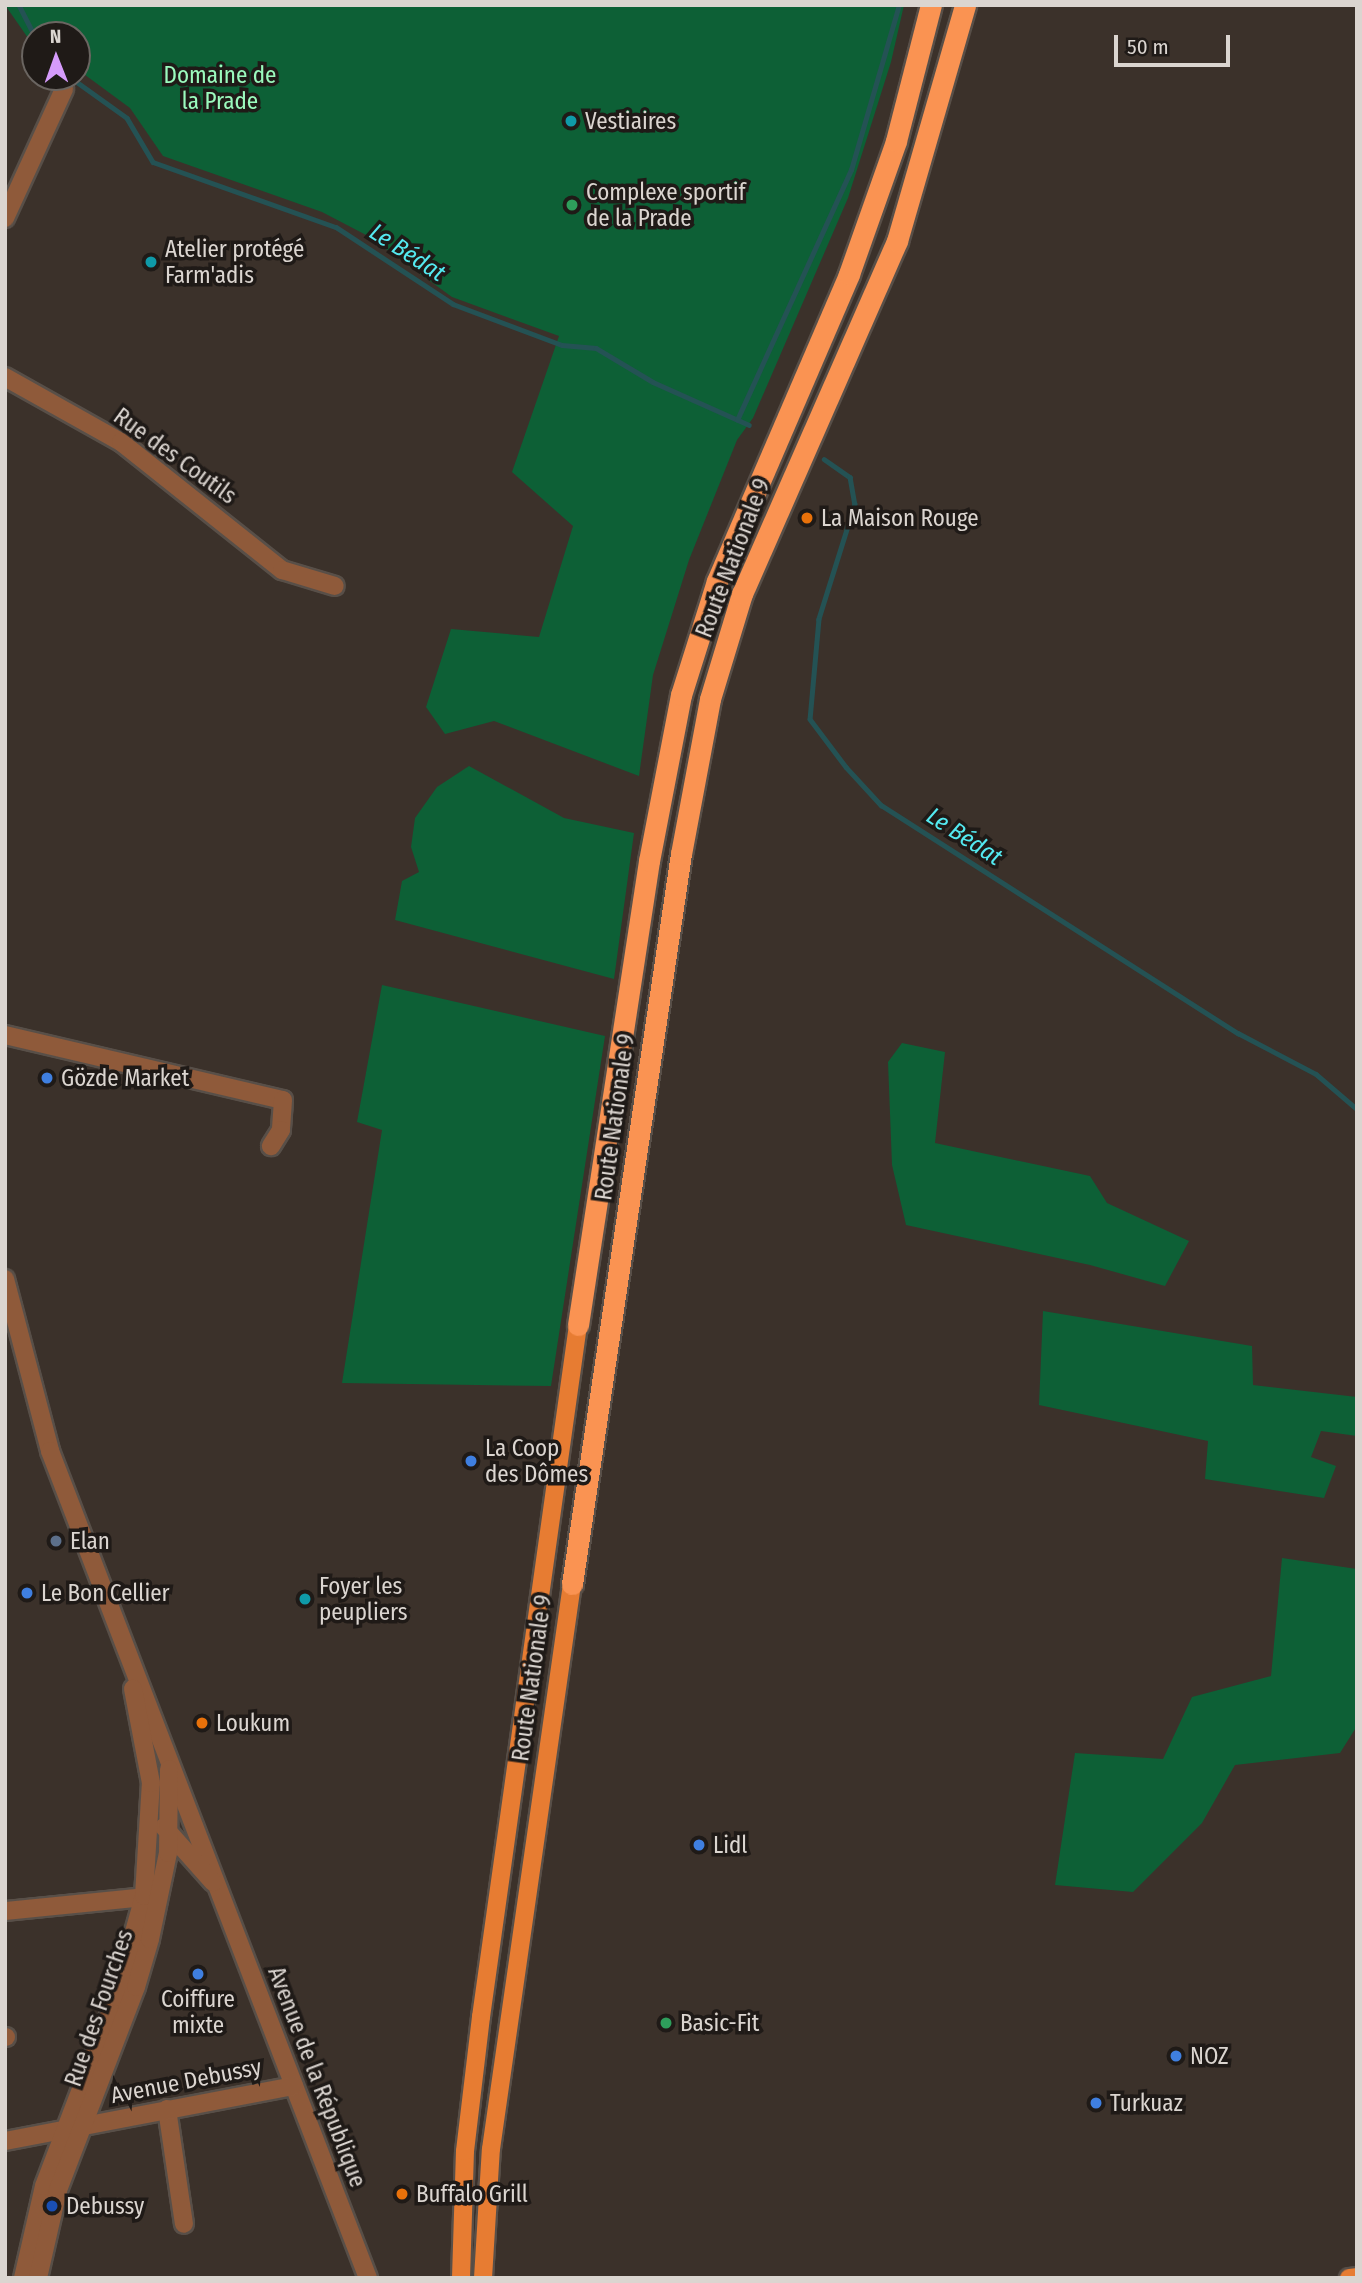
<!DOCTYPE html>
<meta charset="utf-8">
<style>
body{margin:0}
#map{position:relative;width:1362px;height:2283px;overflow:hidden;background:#3b312a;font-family:"Fira Sans Condensed",sans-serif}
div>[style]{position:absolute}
.green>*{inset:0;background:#0d6036}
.stream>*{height:4.5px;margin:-2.25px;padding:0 2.25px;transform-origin:2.25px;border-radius:2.25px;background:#245254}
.roads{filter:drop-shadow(2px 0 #584f48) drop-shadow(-2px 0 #584f48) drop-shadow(0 2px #584f48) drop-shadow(0 -2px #584f48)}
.minor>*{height:18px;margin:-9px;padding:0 9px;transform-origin:9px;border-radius:9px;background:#8f5a3a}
.major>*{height:18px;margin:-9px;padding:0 9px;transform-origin:9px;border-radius:9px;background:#e77c32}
.highway>*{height:21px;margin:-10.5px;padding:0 10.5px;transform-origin:10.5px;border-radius:10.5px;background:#fa9352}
.dots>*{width:19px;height:19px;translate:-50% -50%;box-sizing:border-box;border:4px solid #1f1a17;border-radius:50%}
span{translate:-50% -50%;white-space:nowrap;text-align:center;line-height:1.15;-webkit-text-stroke:7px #1f1a17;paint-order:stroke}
.park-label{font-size:23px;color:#9bfabd}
.poi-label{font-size:23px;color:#dbd5d0}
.left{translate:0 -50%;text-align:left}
.street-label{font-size:23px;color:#dbd5d0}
.water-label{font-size:24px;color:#54e9f0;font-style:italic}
.frame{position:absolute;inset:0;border:7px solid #dbd5d0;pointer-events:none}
.north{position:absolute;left:21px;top:21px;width:70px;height:70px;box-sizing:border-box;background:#1f1a17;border:2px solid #6a6561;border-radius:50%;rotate:359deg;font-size:19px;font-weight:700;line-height:28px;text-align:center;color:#dbd5d0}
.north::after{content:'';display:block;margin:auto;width:24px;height:32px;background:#d59bfb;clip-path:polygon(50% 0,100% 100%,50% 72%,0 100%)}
.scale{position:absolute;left:1114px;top:35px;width:116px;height:32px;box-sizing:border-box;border:4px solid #dbd5d0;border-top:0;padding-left:9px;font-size:21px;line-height:24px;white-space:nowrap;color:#dbd5d0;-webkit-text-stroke:5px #1f1a17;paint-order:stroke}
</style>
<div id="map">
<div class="green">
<i style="clip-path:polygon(5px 5px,904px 5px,891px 62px,848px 198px,753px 418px,737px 440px,689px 560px,653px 675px,639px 776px,494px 721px,445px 734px,426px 707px,451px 629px,539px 637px,573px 526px,512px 472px,559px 336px,452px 297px,368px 236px,322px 212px,163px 156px,130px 108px,77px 69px,77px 35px,35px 35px,35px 48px)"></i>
<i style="clip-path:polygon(469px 766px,564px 818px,634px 833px,614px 979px,395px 920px,402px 881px,419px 872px,411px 847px,415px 818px,437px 787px)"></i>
<i style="clip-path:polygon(382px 985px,605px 1036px,551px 1386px,342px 1383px,382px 1130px,357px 1122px)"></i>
<i style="clip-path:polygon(902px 1043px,945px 1052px,935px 1143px,1090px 1176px,1107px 1203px,1189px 1241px,1165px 1286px,1090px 1265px,906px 1225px,892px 1165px,888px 1062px)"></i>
<i style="clip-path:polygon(1043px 1311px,1252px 1346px,1253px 1385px,1357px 1397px,1357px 1436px,1321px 1431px,1311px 1457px,1336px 1466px,1324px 1498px,1205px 1479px,1208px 1441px,1039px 1405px)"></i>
<i style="clip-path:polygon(1282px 1558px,1357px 1569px,1357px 1726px,1340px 1753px,1235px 1765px,1202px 1823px,1133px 1892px,1055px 1885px,1075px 1753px,1163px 1759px,1192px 1697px,1271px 1676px)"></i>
</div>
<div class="stream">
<i style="left:19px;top:5px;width:35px;rotate:63deg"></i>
<i style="left:70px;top:77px;width:70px;rotate:35.7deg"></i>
<i style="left:127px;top:118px;width:51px;rotate:59.4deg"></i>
<i style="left:153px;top:162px;width:194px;rotate:19.6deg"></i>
<i style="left:336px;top:227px;width:140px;rotate:33.3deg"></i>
<i style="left:453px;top:304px;width:116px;rotate:20.6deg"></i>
<i style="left:562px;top:345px;width:34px;rotate:5deg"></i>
<i style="left:596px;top:348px;width:66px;rotate:30.8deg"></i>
<i style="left:653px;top:382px;width:105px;rotate:24.1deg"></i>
<i style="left:737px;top:420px;width:275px;rotate:-65.5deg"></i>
<i style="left:851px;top:170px;width:172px;rotate:-73.8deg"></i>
<i style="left:824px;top:459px;width:32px;rotate:35deg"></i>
<i style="left:850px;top:477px;width:27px;rotate:80deg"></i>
<i style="left:855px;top:504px;width:121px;rotate:107.4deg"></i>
<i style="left:819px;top:619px;width:100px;rotate:95.1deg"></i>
<i style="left:810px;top:719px;width:60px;rotate:53.1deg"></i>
<i style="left:846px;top:767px;width:52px;rotate:47.4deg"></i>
<i style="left:881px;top:805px;width:424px;rotate:32.6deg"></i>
<i style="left:1238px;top:1033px;width:88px;rotate:27.7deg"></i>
<i style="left:1316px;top:1074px;width:54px;rotate:40.5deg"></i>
</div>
<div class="roads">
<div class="minor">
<i style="left:5px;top:218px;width:142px;rotate:-65.4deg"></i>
<i style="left:5px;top:377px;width:133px;rotate:29.3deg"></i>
<i style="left:121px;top:442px;width:206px;rotate:38.5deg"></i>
<i style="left:282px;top:570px;width:55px;rotate:16.8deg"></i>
<i style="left:5px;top:1035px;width:285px;rotate:13.2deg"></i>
<i style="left:283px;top:1100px;width:30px;rotate:94deg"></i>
<i style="left:281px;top:1130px;width:19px;rotate:122deg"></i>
<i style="left:5px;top:1279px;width:178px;rotate:75.3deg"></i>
<i style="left:50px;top:1451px;width:886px;rotate:68.97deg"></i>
<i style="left:164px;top:1827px;width:74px;rotate:48.3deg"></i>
<i style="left:5px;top:1911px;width:151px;rotate:-5.7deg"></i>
<i style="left:5px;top:2037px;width:1px"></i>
<i style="left:167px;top:2109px;width:116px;rotate:81.6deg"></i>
<i style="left:5px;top:2141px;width:294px;rotate:-10.8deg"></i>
<i style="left:23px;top:2278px;width:94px;rotate:-77.1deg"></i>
<i style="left:44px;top:2186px;width:202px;rotate:-69.1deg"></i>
<i style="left:116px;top:1997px;width:105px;rotate:-74.5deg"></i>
<i style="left:144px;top:1896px;width:113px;rotate:-86.5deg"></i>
<i style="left:151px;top:1783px;width:96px;rotate:-100.8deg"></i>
<i style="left:38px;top:2278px;width:90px;rotate:-77.2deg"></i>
<i style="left:58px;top:2190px;width:217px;rotate:-69deg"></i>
<i style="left:136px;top:1987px;width:50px;rotate:-73.7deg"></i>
<i style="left:150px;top:1939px;width:88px;rotate:-78.2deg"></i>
<i style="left:168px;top:1853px;width:84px;rotate:-89.3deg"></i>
</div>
<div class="major">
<i style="left:461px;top:2278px;width:127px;rotate:-88.2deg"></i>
<i style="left:465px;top:2151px;width:135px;rotate:-83.2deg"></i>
<i style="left:481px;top:2017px;width:699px;rotate:-82.02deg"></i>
<i style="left:483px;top:2278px;width:129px;rotate:-86.5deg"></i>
<i style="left:491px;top:2149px;width:571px;rotate:-81.84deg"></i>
<i style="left:1349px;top:2278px;width:8px;rotate:-7deg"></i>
</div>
<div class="highway">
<i style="left:578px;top:1325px;width:469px;rotate:-81.3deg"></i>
<i style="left:649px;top:861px;width:169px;rotate:-79.1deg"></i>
<i style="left:681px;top:695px;width:120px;rotate:-72.5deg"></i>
<i style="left:717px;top:581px;width:334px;rotate:-66.7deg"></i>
<i style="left:849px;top:274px;width:141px;rotate:-70.5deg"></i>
<i style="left:896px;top:141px;width:140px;rotate:-75.6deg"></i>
<i style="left:572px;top:1584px;width:738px;rotate:-81.51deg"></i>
<i style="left:681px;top:854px;width:158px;rotate:-79.4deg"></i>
<i style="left:710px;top:699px;width:110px;rotate:-73.1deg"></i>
<i style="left:742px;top:594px;width:386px;rotate:-66.3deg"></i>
<i style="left:897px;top:241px;width:246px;rotate:-73.9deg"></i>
</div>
</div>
<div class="dots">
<i style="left:571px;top:121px;background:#0f9aa8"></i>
<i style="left:572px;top:205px;background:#2e9e5b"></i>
<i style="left:151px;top:262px;background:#0f9aa8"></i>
<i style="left:807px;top:518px;background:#e8710a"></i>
<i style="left:47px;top:1078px;background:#3f7fe0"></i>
<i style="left:471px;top:1461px;background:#3f7fe0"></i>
<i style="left:56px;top:1541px;background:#5c6f8a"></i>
<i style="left:27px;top:1593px;background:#3f7fe0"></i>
<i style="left:305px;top:1599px;background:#0f9aa8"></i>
<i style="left:202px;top:1723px;background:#e8710a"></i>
<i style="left:699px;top:1845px;background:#3f7fe0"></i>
<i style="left:198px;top:1974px;background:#3f7fe0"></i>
<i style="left:666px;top:2023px;background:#2e9e5b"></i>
<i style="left:1176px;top:2056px;background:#3f7fe0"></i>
<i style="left:1096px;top:2103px;background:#3f7fe0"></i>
<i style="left:402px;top:2194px;background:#e8710a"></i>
<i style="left:52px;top:2206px;background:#1a4fb4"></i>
</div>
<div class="park-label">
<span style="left:220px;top:88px">Domaine de<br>la Prade</span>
</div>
<div class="poi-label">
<span class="left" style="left:585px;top:121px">Vestiaires</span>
<span class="left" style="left:586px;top:205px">Complexe sportif<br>de la Prade</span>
<span class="left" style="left:165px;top:262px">Atelier protégé<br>Farm'adis</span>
<span class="left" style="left:821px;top:518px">La Maison Rouge</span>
<span class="left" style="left:61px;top:1078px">Gözde Market</span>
<span class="left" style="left:485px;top:1461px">La Coop<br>des Dômes</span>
<span class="left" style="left:70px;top:1541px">Elan</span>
<span class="left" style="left:319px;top:1599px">Foyer les<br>peupliers</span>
<span class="left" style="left:41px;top:1593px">Le Bon Cellier</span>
<span class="left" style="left:216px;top:1723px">Loukum</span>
<span class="left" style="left:713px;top:1845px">Lidl</span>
<span style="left:198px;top:2012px">Coiffure<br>mixte</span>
<span class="left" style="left:680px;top:2023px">Basic-Fit</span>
<span class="left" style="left:1190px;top:2056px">NOZ</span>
<span class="left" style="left:1110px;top:2103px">Turkuaz</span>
<span class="left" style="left:416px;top:2194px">Buffalo Grill</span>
<span class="left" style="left:66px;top:2206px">Debussy</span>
</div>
<div class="street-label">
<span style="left:175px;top:456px;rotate:36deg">Rue des Coutils</span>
<span style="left:733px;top:558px;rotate:-69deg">Route Nationale 9</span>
<span style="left:615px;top:1117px;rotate:-82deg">Route Nationale 9</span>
<span style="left:532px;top:1678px;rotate:-82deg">Route Nationale 9</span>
<span style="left:99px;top:2008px;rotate:-71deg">Rue des Fourches</span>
<span style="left:317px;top:2077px;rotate:69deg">Avenue de la République</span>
<span style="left:186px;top:2081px;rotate:-11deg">Avenue Debussy</span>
</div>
<div class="water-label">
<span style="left:407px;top:253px;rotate:33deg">Le Bédat</span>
<span style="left:964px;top:837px;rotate:33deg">Le Bédat</span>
</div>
<div class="frame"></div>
<div class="north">N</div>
<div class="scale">50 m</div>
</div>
